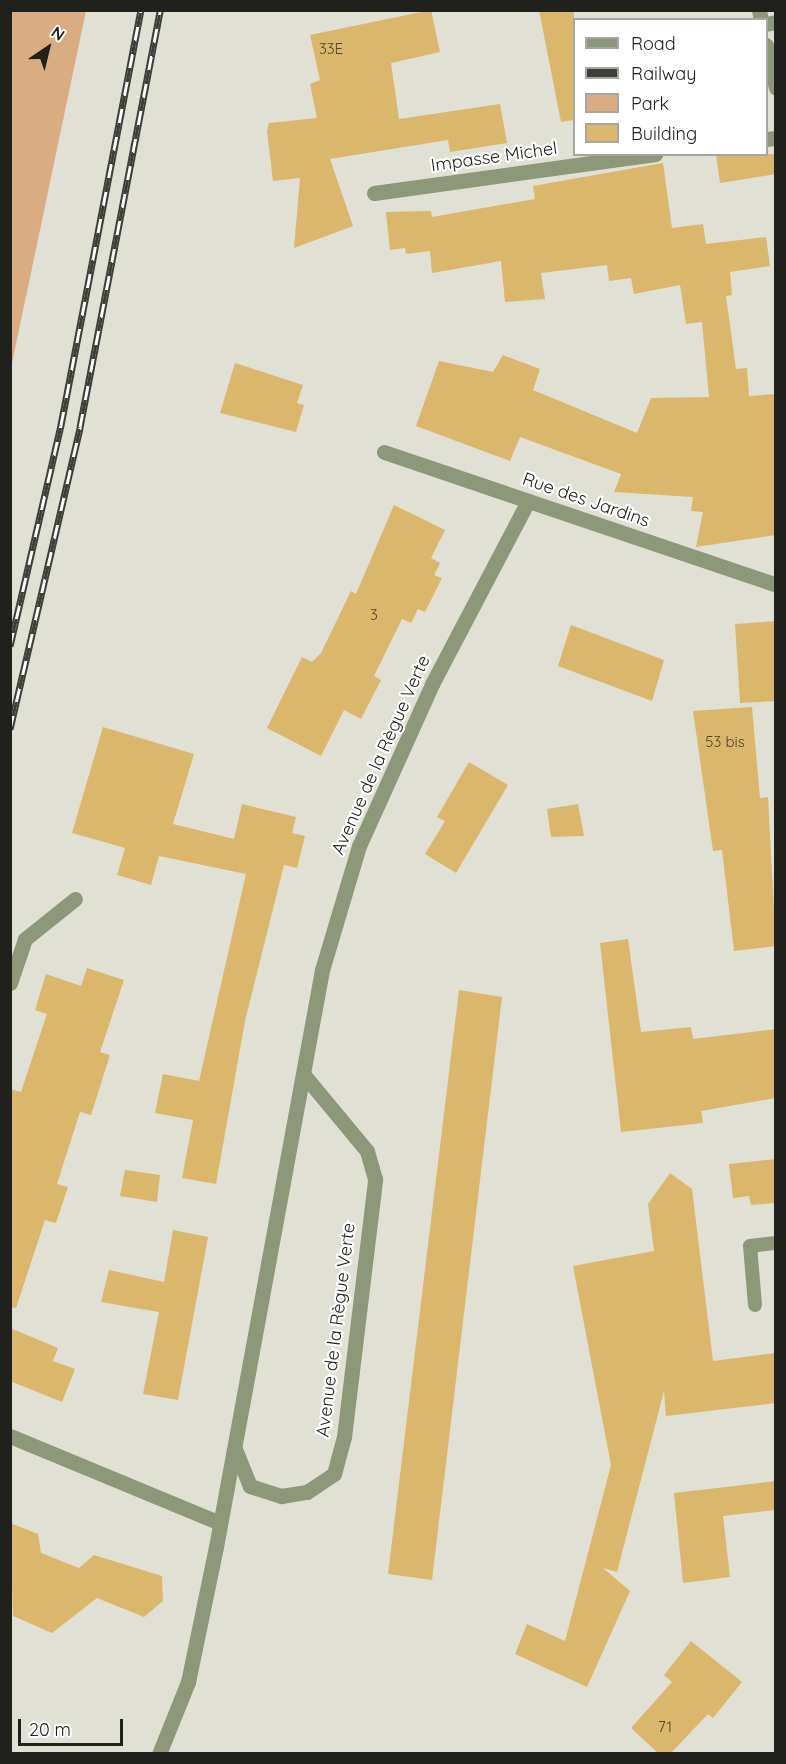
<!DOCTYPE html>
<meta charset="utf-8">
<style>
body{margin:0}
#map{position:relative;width:786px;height:1764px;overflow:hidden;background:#e1e0d4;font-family:Quicksand,sans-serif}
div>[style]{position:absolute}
.green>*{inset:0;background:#d9ad81}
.building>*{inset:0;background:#dab76a}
.service>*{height:14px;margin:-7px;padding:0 7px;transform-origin:7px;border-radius:7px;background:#8c9878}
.minor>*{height:15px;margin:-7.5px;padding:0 7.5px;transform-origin:7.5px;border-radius:7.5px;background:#8c9878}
.rail>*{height:7px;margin-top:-3.5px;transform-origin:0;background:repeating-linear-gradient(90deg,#fff 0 14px,#3e3e38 0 28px);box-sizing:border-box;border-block:2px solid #3e3e38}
span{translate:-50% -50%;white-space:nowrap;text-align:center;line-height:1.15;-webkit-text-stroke:4.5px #fff;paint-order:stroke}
.number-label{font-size:15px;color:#4e4630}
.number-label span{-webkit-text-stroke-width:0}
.street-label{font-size:18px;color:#20201c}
.frame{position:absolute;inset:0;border:12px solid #20201c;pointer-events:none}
.legend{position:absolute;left:573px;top:18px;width:195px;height:138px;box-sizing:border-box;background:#fff;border:2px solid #a6a6a4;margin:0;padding:8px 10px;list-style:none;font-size:18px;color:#20201c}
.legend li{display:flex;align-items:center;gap:12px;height:30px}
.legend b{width:30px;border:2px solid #a6a6a4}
.north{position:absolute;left:18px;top:18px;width:60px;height:60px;-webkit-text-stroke:4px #fff;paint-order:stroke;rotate:35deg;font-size:16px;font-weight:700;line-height:24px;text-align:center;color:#20201c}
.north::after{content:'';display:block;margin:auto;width:21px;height:27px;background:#20201c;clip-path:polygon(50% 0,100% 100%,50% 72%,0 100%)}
.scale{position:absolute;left:18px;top:1719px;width:105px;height:27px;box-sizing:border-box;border:3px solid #20201c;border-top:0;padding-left:8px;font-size:18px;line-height:21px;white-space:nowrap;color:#20201c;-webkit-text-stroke:4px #fff;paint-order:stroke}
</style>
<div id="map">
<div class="green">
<i style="clip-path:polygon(11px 10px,86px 11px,11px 368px,10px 11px)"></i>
</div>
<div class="building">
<i style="clip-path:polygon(431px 10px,440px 52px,391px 63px,399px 119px,500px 104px,507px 143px,450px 152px,448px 140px,330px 159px,353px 226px,294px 248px,300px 178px,273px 181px,267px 131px,269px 123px,317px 118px,310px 84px,320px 80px,310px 35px)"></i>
<i style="clip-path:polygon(539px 10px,574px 10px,574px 120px,561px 122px)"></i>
<i style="clip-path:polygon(716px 154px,776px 154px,776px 174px,720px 183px)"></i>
<i style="clip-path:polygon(663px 163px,672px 228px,703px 224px,706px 244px,766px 237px,770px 266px,730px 272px,732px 295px,726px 296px,736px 369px,747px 368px,749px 396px,776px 394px,776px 535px,696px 547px,703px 512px,691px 511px,693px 497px,614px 492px,621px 474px,520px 437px,510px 461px,416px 426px,439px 361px,493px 372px,503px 355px,540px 369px,533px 390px,637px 433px,651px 398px,709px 397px,702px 322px,686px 324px,680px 285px,634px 294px,631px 278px,609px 281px,607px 265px,541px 273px,545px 299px,505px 302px,501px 261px,432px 273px,430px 251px,406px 254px,405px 248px,390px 250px,386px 212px,431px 211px,432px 217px,535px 199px,533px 186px)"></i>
<i style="clip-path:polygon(235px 363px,303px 385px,297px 403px,304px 405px,296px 432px,220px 413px)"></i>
<i style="clip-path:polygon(394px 505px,445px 530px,431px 558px,440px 563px,434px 575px,442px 578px,425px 612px,418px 609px,411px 623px,402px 619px,374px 676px,381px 680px,361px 719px,344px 710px,321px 756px,267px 728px,302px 657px,312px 662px,321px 653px,351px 591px,356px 594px)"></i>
<i style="clip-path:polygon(776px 621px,776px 701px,740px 703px,735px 624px)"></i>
<i style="clip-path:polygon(571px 625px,664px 660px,652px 701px,558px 666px)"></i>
<i style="clip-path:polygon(752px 707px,760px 798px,768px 797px,776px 946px,734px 951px,722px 850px,713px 851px,693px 711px)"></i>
<i style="clip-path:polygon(103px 727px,194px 754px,173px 824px,234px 839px,242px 804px,296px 817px,292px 833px,305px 836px,297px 868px,284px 865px,245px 1021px,216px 1184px,182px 1178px,193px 1120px,155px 1113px,163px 1074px,199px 1081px,246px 874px,159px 856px,151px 885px,117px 875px,125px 848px,72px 833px)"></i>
<i style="clip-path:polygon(469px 762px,508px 785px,456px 873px,425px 854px,445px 821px,437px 817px)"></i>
<i style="clip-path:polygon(578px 804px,584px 836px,551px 837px,547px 809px)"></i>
<i style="clip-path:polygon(628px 939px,641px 1032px,691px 1027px,693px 1039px,776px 1029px,776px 1098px,701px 1111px,703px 1123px,621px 1132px,600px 943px)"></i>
<i style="clip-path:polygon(87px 968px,124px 980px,100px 1052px,110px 1055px,91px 1115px,80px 1112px,57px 1184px,68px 1187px,56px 1223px,45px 1220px,16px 1308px,10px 1307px,10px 1089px,21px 1092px,47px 1014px,35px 1010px,46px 974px,81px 986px)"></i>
<i style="clip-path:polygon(459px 990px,502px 997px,432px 1580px,388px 1574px)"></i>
<i style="clip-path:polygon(776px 1159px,776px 1203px,751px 1205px,749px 1196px,733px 1198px,729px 1164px)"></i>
<i style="clip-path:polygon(125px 1170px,160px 1175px,157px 1202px,120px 1196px)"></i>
<i style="clip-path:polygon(670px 1173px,692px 1189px,713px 1361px,776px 1353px,776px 1403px,666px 1416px,664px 1391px,617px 1572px,603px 1568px,630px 1591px,587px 1687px,515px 1654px,527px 1624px,565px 1641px,611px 1465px,573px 1266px,654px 1251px,648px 1204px)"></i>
<i style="clip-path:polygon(173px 1230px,208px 1237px,178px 1400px,143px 1394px,159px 1312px,101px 1302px,109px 1270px,164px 1282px)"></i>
<i style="clip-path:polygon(10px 1328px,58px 1348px,53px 1361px,75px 1369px,62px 1402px,10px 1381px)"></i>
<i style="clip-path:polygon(776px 1481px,776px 1510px,723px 1516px,730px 1577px,683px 1583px,674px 1493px)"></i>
<i style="clip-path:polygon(10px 1523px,38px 1534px,41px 1553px,79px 1568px,94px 1555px,162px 1576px,163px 1601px,144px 1617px,97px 1598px,52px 1633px,13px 1616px)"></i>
<i style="clip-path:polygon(691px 1641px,742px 1682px,713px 1718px,708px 1714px,670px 1754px,659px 1754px,631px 1728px,672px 1682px,664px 1675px)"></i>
</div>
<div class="service">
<i style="left:755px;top:1305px;width:59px;rotate:-94.8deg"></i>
<i style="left:750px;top:1246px;width:26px;rotate:-7deg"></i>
</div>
<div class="minor">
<i style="left:759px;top:10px;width:10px;rotate:79deg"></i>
<i style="left:766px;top:24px;width:10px;rotate:-11deg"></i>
<i style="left:766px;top:45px;width:44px;rotate:76.9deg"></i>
<i style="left:766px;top:139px;width:10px;rotate:-6deg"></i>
<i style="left:374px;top:193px;width:284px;rotate:-7.9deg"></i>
<i style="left:384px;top:452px;width:414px;rotate:18.7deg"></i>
<i style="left:10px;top:983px;width:46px;rotate:-71.2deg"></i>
<i style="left:25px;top:939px;width:64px;rotate:-38.7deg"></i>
<i style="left:10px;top:1436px;width:227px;rotate:22.5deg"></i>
<i style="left:235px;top:1449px;width:40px;rotate:68deg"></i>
<i style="left:250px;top:1486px;width:33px;rotate:18deg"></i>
<i style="left:281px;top:1496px;width:26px;rotate:-9deg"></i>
<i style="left:307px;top:1492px;width:32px;rotate:-34deg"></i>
<i style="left:334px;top:1474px;width:38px;rotate:-75deg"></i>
<i style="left:344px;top:1437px;width:260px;rotate:-83.1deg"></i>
<i style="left:375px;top:1179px;width:29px;rotate:-106deg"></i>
<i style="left:367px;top:1151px;width:99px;rotate:-129.7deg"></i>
<i style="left:159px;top:1754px;width:78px;rotate:-68.1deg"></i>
<i style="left:188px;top:1682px;width:138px;rotate:-78.3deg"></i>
<i style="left:216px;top:1547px;width:587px;rotate:-79.59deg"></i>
<i style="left:322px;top:970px;width:129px;rotate:-73.4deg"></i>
<i style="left:359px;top:846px;width:178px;rotate:-65.7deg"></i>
<i style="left:432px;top:684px;width:207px;rotate:-62.3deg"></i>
</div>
<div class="rail">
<i style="left:10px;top:646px;width:227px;rotate:-77deg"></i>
<i style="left:61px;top:425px;width:423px;rotate:-79.1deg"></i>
<i style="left:10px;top:729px;width:310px;rotate:-76.9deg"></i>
<i style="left:80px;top:427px;width:425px;rotate:-79.1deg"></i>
</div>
<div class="number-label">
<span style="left:331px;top:49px">33E</span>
<span style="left:374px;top:615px">3</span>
<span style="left:725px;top:742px">53 bis</span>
<span style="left:665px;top:1727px">71</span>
</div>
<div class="street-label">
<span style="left:494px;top:157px;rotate:-8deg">Impasse Michel</span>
<span style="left:586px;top:500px;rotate:19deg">Rue des Jardins</span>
<span style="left:381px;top:755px;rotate:-66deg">Avenue de la Règue Verte</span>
<span style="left:336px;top:1330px;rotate:-83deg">Avenue de la Règue Verte</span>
</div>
<div class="frame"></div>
<ul class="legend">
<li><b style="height:8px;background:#8c9878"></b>Road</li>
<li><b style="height:8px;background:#3e3e38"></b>Railway</li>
<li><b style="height:16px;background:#d9ad81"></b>Park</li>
<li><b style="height:16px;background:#dab76a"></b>Building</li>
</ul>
<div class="north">N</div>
<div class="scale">20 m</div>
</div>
